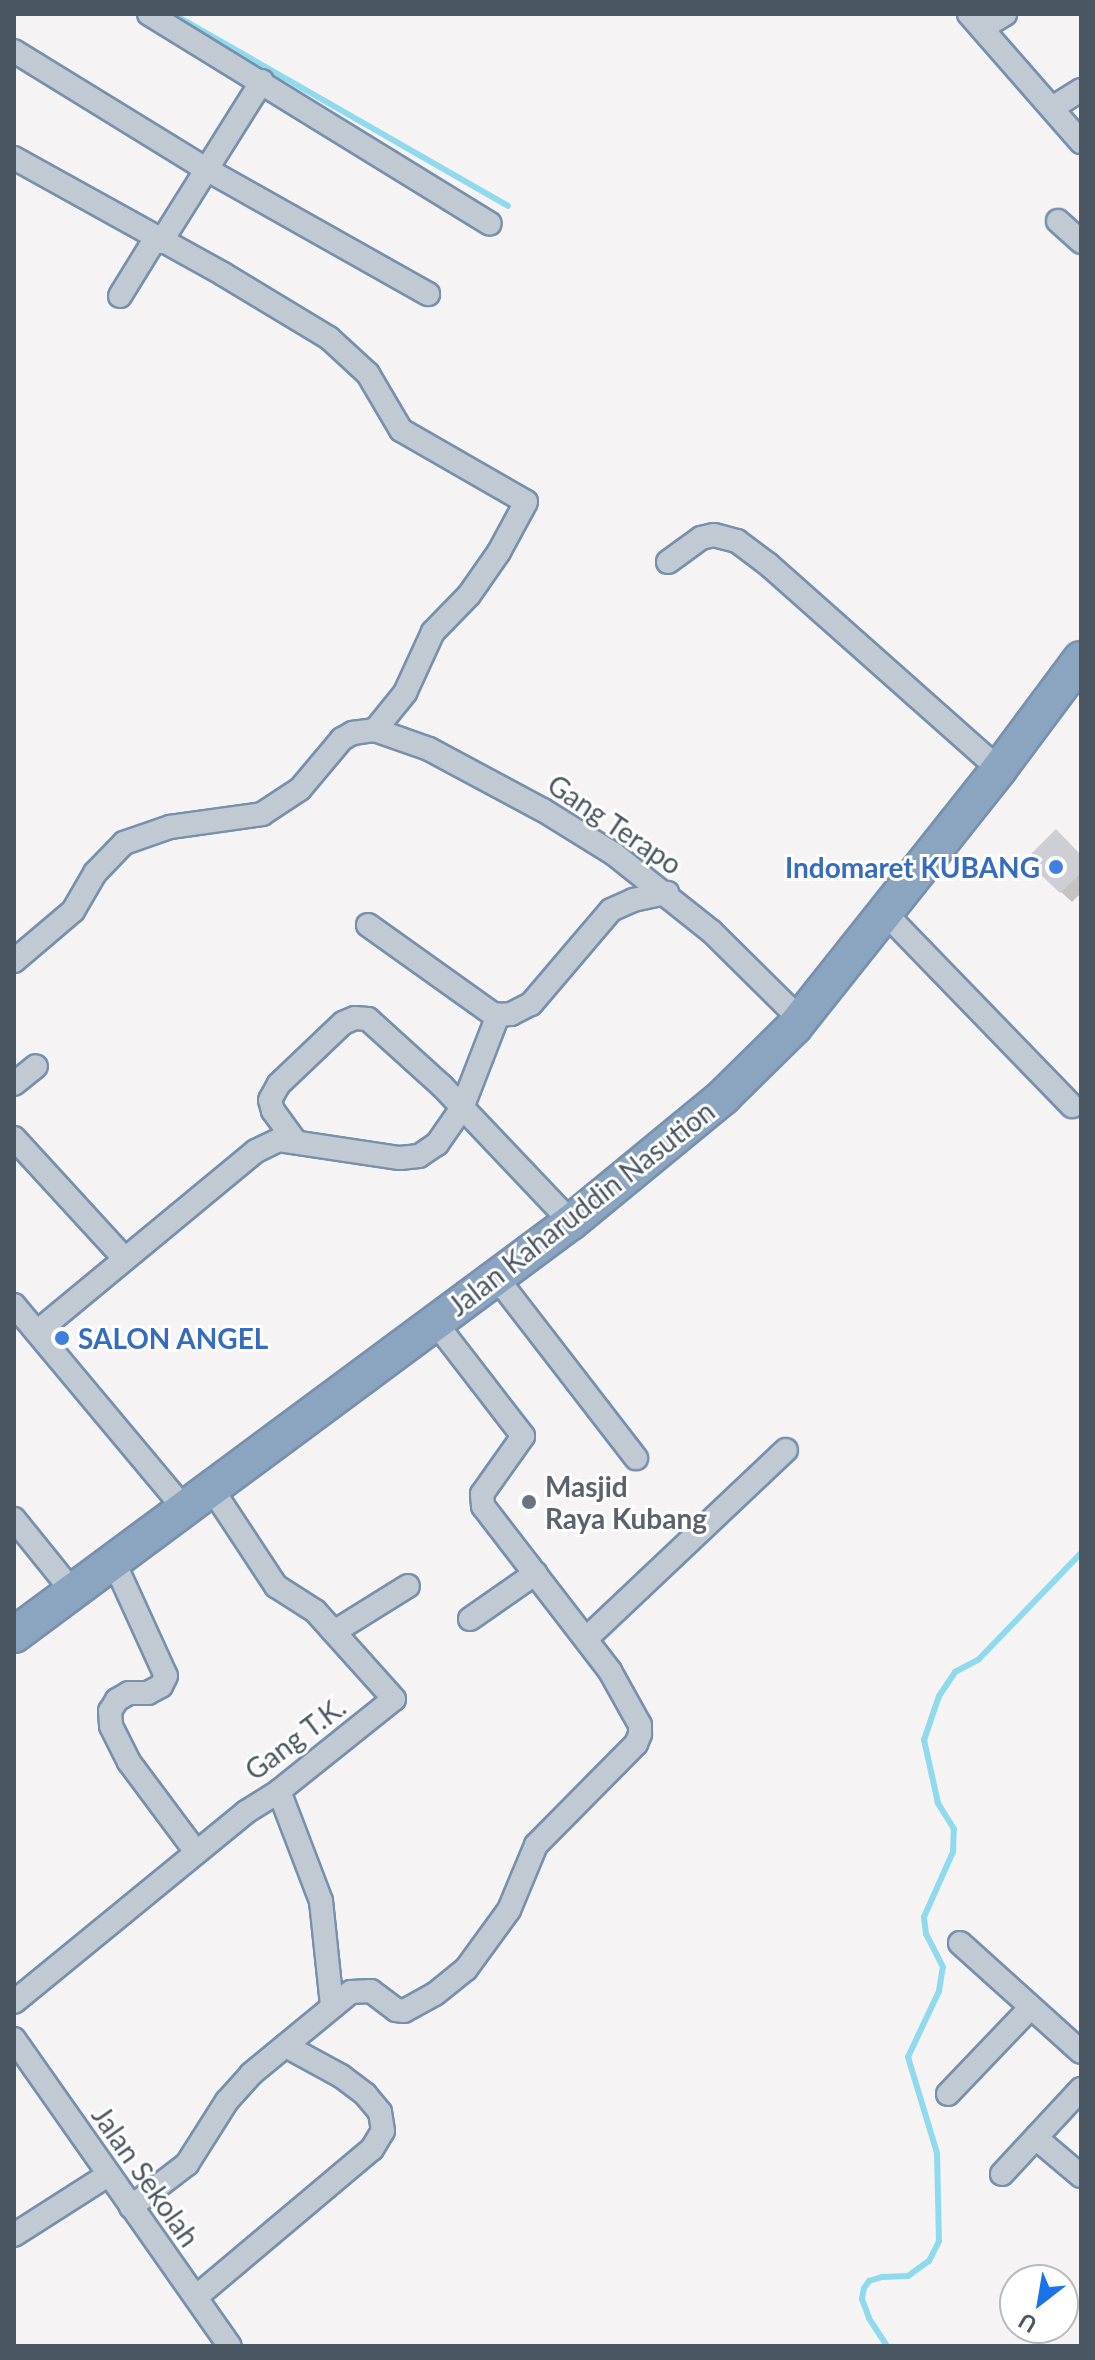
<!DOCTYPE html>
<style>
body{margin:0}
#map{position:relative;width:1095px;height:2360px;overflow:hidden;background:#f5f3f3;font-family:Lato,sans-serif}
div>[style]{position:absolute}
.shadow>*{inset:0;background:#0003}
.stream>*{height:6px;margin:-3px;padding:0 3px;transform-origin:3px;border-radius:3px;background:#90daee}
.building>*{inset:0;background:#cdcfd5}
.roads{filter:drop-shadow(2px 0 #7690ad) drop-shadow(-2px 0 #7690ad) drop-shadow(0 2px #7690ad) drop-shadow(0 -2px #7690ad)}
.minor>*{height:22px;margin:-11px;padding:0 11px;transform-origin:11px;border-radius:11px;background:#c1cad2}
.highway>*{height:34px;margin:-17px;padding:0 17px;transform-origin:17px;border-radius:17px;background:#8ba5c1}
.dots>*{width:22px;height:22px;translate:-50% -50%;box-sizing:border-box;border:4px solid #fff;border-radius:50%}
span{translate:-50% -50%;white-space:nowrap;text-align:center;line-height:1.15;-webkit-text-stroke:6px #fff;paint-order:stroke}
.street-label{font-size:28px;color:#4a5661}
.shop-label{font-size:28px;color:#366cbe;font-weight:700}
.right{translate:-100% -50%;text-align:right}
.left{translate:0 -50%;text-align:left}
.worship-label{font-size:28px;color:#5b616d;font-weight:700}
.frame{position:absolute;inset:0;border:16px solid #4a5661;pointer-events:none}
.north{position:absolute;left:999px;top:2264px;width:80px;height:80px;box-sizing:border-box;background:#fff;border:2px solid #b7bbc0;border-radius:50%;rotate:211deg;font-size:22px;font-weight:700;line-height:32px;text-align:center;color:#4a5661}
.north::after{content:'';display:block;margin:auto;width:28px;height:36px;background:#1a73e8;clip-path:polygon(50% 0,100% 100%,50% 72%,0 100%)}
</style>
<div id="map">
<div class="shadow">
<i style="clip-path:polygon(1081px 857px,1081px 893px,1072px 902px,1038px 871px)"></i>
</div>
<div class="stream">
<i style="left:173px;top:14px;width:386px;rotate:29.8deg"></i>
<i style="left:887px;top:2346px;width:33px;rotate:-123deg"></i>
<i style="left:869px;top:2318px;width:20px;rotate:-110deg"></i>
<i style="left:862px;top:2299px;width:11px;rotate:-80deg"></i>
<i style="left:864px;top:2288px;width:9px;rotate:-54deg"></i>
<i style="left:869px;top:2281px;width:14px;rotate:-17deg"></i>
<i style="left:882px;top:2277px;width:26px;rotate:-2deg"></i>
<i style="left:908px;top:2276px;width:26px;rotate:-36deg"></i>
<i style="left:929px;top:2261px;width:22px;rotate:-63deg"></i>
<i style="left:939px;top:2241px;width:88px;rotate:-91.3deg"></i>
<i style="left:937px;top:2153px;width:100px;rotate:-106.8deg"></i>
<i style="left:908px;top:2057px;width:73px;rotate:-64.8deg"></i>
<i style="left:939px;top:1991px;width:24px;rotate:-81deg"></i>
<i style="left:943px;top:1967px;width:37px;rotate:-117deg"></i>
<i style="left:926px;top:1934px;width:17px;rotate:-97deg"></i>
<i style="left:924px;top:1917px;width:71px;rotate:-66deg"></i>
<i style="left:953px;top:1852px;width:23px;rotate:-88deg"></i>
<i style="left:954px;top:1829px;width:31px;rotate:-122deg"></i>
<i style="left:938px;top:1803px;width:65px;rotate:-102.5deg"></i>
<i style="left:924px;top:1740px;width:46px;rotate:-71.2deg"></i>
<i style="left:939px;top:1696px;width:29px;rotate:-56deg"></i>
<i style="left:955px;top:1672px;width:27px;rotate:-28deg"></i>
<i style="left:979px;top:1659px;width:147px;rotate:-46.1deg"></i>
</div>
<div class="building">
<i style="clip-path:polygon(1056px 829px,1081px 855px,1081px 873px,1060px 893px,1025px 860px)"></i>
</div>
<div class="roads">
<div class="minor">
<i style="left:149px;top:14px;width:400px;rotate:31.6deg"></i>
<i style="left:969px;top:14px;width:170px;rotate:48.8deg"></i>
<i style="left:982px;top:28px;width:27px;rotate:-31deg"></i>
<i style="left:14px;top:51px;width:225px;rotate:31.6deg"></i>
<i style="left:206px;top:169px;width:255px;rotate:29.4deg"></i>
<i style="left:1052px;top:108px;width:34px;rotate:-32deg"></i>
<i style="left:14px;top:158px;width:239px;rotate:29deg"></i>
<i style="left:223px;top:274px;width:124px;rotate:31.1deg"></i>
<i style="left:329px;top:338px;width:53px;rotate:42.7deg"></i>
<i style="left:368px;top:374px;width:65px;rotate:59.5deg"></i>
<i style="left:401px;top:430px;width:144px;rotate:29.9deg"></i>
<i style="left:526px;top:502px;width:57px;rotate:118.4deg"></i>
<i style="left:499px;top:552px;width:52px;rotate:124.9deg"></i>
<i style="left:469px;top:595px;width:52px;rotate:134.2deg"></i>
<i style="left:433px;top:632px;width:67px;rotate:114.7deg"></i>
<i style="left:405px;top:693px;width:48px;rotate:129deg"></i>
<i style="left:1058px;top:221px;width:31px;rotate:42deg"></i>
<i style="left:161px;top:242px;width:190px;rotate:-57.9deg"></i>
<i style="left:120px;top:296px;width:67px;rotate:-58.4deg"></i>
<i style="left:668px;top:562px;width:41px;rotate:-36deg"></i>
<i style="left:701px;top:538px;width:13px;rotate:-13deg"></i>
<i style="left:714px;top:535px;width:24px;rotate:15deg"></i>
<i style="left:737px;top:541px;width:40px;rotate:37deg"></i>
<i style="left:769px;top:565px;width:307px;rotate:41.6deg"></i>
<i style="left:885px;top:913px;width:269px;rotate:45.9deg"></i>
<i style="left:368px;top:925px;width:155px;rotate:35.5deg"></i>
<i style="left:494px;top:1015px;width:17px;rotate:-3deg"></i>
<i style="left:511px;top:1014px;width:22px;rotate:-27deg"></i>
<i style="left:531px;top:1004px;width:123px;rotate:-49.6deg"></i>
<i style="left:611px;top:910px;width:24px;rotate:-24deg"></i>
<i style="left:633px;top:900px;width:35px;rotate:-12deg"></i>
<i style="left:14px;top:961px;width:77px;rotate:-40.3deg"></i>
<i style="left:73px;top:911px;width:44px;rotate:-59.9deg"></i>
<i style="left:95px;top:873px;width:42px;rotate:-46deg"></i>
<i style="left:124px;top:843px;width:49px;rotate:-19.2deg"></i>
<i style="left:170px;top:827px;width:93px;rotate:-8deg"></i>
<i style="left:262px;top:814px;width:45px;rotate:-33.3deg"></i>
<i style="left:300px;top:789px;width:65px;rotate:-50deg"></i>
<i style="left:342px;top:739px;width:13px;rotate:-29deg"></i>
<i style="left:353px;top:733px;width:22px;rotate:-8deg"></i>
<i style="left:375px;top:730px;width:57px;rotate:19.4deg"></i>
<i style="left:429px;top:749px;width:129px;rotate:28.2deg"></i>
<i style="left:543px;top:810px;width:84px;rotate:31.8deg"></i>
<i style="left:614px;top:854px;width:125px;rotate:38.5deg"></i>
<i style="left:712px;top:932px;width:124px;rotate:44.7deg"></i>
<i style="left:14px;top:1084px;width:28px;rotate:-39deg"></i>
<i style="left:14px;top:1138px;width:164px;rotate:47.5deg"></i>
<i style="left:295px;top:1141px;width:37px;rotate:-126deg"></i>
<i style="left:273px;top:1111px;width:11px;rotate:-105deg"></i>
<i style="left:270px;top:1100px;width:18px;rotate:-61deg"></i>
<i style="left:279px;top:1084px;width:88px;rotate:-43.6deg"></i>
<i style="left:343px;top:1023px;width:13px;rotate:-23deg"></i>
<i style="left:355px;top:1018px;width:13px;rotate:4deg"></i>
<i style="left:368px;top:1019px;width:100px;rotate:42.2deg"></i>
<i style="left:442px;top:1086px;width:187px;rotate:46.5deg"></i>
<i style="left:496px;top:1277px;width:229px;rotate:52.3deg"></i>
<i style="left:14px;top:1305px;width:265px;rotate:50.1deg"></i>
<i style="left:37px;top:1332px;width:284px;rotate:-39.6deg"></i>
<i style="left:256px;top:1151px;width:25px;rotate:-26deg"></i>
<i style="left:279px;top:1140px;width:122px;rotate:8.5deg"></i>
<i style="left:400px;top:1158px;width:19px;rotate:-6deg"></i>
<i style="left:419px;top:1156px;width:22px;rotate:-34deg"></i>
<i style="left:437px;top:1144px;width:44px;rotate:-55.2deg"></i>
<i style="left:462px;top:1108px;width:100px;rotate:-68.8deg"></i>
<i style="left:14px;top:1519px;width:94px;rotate:51.1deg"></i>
<i style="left:114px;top:1562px;width:125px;rotate:65.5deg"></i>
<i style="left:166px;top:1676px;width:11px;rotate:117deg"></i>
<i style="left:161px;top:1686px;width:15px;rotate:152deg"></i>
<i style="left:148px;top:1693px;width:19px;rotate:180deg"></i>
<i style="left:129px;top:1693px;width:14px;rotate:150deg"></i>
<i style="left:117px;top:1700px;width:13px;rotate:122deg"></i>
<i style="left:110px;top:1711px;width:15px;rotate:86deg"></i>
<i style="left:111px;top:1726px;width:40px;rotate:63.4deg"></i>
<i style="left:129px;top:1762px;width:112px;rotate:53.3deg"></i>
<i style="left:470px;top:1619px;width:80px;rotate:-34.9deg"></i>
<i style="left:334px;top:1632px;width:87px;rotate:-31.9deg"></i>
<i style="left:586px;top:1639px;width:275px;rotate:-43.4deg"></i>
<i style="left:279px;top:1791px;width:118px;rotate:69.1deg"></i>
<i style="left:321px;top:1901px;width:106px;rotate:84deg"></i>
<i style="left:960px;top:1943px;width:163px;rotate:42deg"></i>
<i style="left:14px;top:2002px;width:300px;rotate:-39.3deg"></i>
<i style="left:246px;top:1812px;width:39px;rotate:-32deg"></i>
<i style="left:279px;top:1791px;width:147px;rotate:-38.7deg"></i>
<i style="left:394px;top:1699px;width:118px;rotate:-131.9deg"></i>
<i style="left:315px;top:1611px;width:46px;rotate:-147.3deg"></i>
<i style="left:276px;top:1586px;width:116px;rotate:-123.4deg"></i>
<i style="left:14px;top:2039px;width:375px;rotate:54.9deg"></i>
<i style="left:948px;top:2094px;width:120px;rotate:-46.3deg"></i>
<i style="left:1036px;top:2138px;width:59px;rotate:40.2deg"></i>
<i style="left:1002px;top:2174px;width:116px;rotate:-47.1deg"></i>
<i style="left:131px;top:2207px;width:71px;rotate:-37.5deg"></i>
<i style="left:187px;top:2164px;width:75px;rotate:-57.6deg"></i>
<i style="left:227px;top:2101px;width:36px;rotate:-48deg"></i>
<i style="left:251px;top:2074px;width:129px;rotate:-39.4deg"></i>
<i style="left:351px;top:1992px;width:20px;rotate:-3deg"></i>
<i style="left:371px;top:1991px;width:31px;rotate:37deg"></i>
<i style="left:396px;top:2010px;width:8px;rotate:7deg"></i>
<i style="left:404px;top:2011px;width:35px;rotate:-29deg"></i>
<i style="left:435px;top:1994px;width:40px;rotate:-39deg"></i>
<i style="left:466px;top:1969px;width:73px;rotate:-53.9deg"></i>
<i style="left:509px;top:1910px;width:70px;rotate:-67.4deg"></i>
<i style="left:536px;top:1845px;width:142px;rotate:-45.3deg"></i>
<i style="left:636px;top:1744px;width:11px;rotate:-68deg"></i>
<i style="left:640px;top:1734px;width:9px;rotate:-90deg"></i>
<i style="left:640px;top:1725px;width:62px;rotate:-119.1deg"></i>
<i style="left:610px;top:1671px;width:208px;rotate:-127.6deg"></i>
<i style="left:483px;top:1506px;width:12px;rotate:-95deg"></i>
<i style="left:482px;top:1494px;width:71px;rotate:-54.7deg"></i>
<i style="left:523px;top:1436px;width:144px;rotate:-127.7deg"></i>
<i style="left:14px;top:2235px;width:112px;rotate:-32.6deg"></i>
<i style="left:196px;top:2297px;width:230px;rotate:-40.1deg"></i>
<i style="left:372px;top:2149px;width:21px;rotate:-59deg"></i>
<i style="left:383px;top:2131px;width:19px;rotate:-99deg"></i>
<i style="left:380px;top:2112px;width:23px;rotate:-130deg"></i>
<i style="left:365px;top:2094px;width:30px;rotate:-143deg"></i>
<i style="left:341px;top:2076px;width:63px;rotate:-151.4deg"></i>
</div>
<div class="highway">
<i style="left:14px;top:1635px;width:693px;rotate:-36.56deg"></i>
<i style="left:571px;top:1222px;width:197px;rotate:-39.4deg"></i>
<i style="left:723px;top:1097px;width:100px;rotate:-44.6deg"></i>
<i style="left:794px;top:1027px;width:330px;rotate:-51.5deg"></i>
<i style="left:999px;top:769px;width:137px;rotate:-53.3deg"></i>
</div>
</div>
<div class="dots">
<i style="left:1056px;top:867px;background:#3f7fe0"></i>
<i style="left:62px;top:1338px;background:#3f7fe0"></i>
<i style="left:529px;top:1502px;background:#6b7280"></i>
</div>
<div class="street-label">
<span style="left:615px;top:824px;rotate:34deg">Gang Terapo</span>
<span style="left:581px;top:1208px;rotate:-38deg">Jalan Kaharuddin Nasution</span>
<span style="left:295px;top:1738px;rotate:-37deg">Gang T.K.</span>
<span style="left:146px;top:2176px;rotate:55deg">Jalan Sekolah</span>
</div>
<div class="shop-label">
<span class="right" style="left:1040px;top:867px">Indomaret KUBANG</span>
<span class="left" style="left:78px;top:1338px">SALON ANGEL</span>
</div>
<div class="worship-label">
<span class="left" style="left:545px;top:1502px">Masjid<br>Raya Kubang</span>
</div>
<div class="frame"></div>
<div class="north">U</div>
</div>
